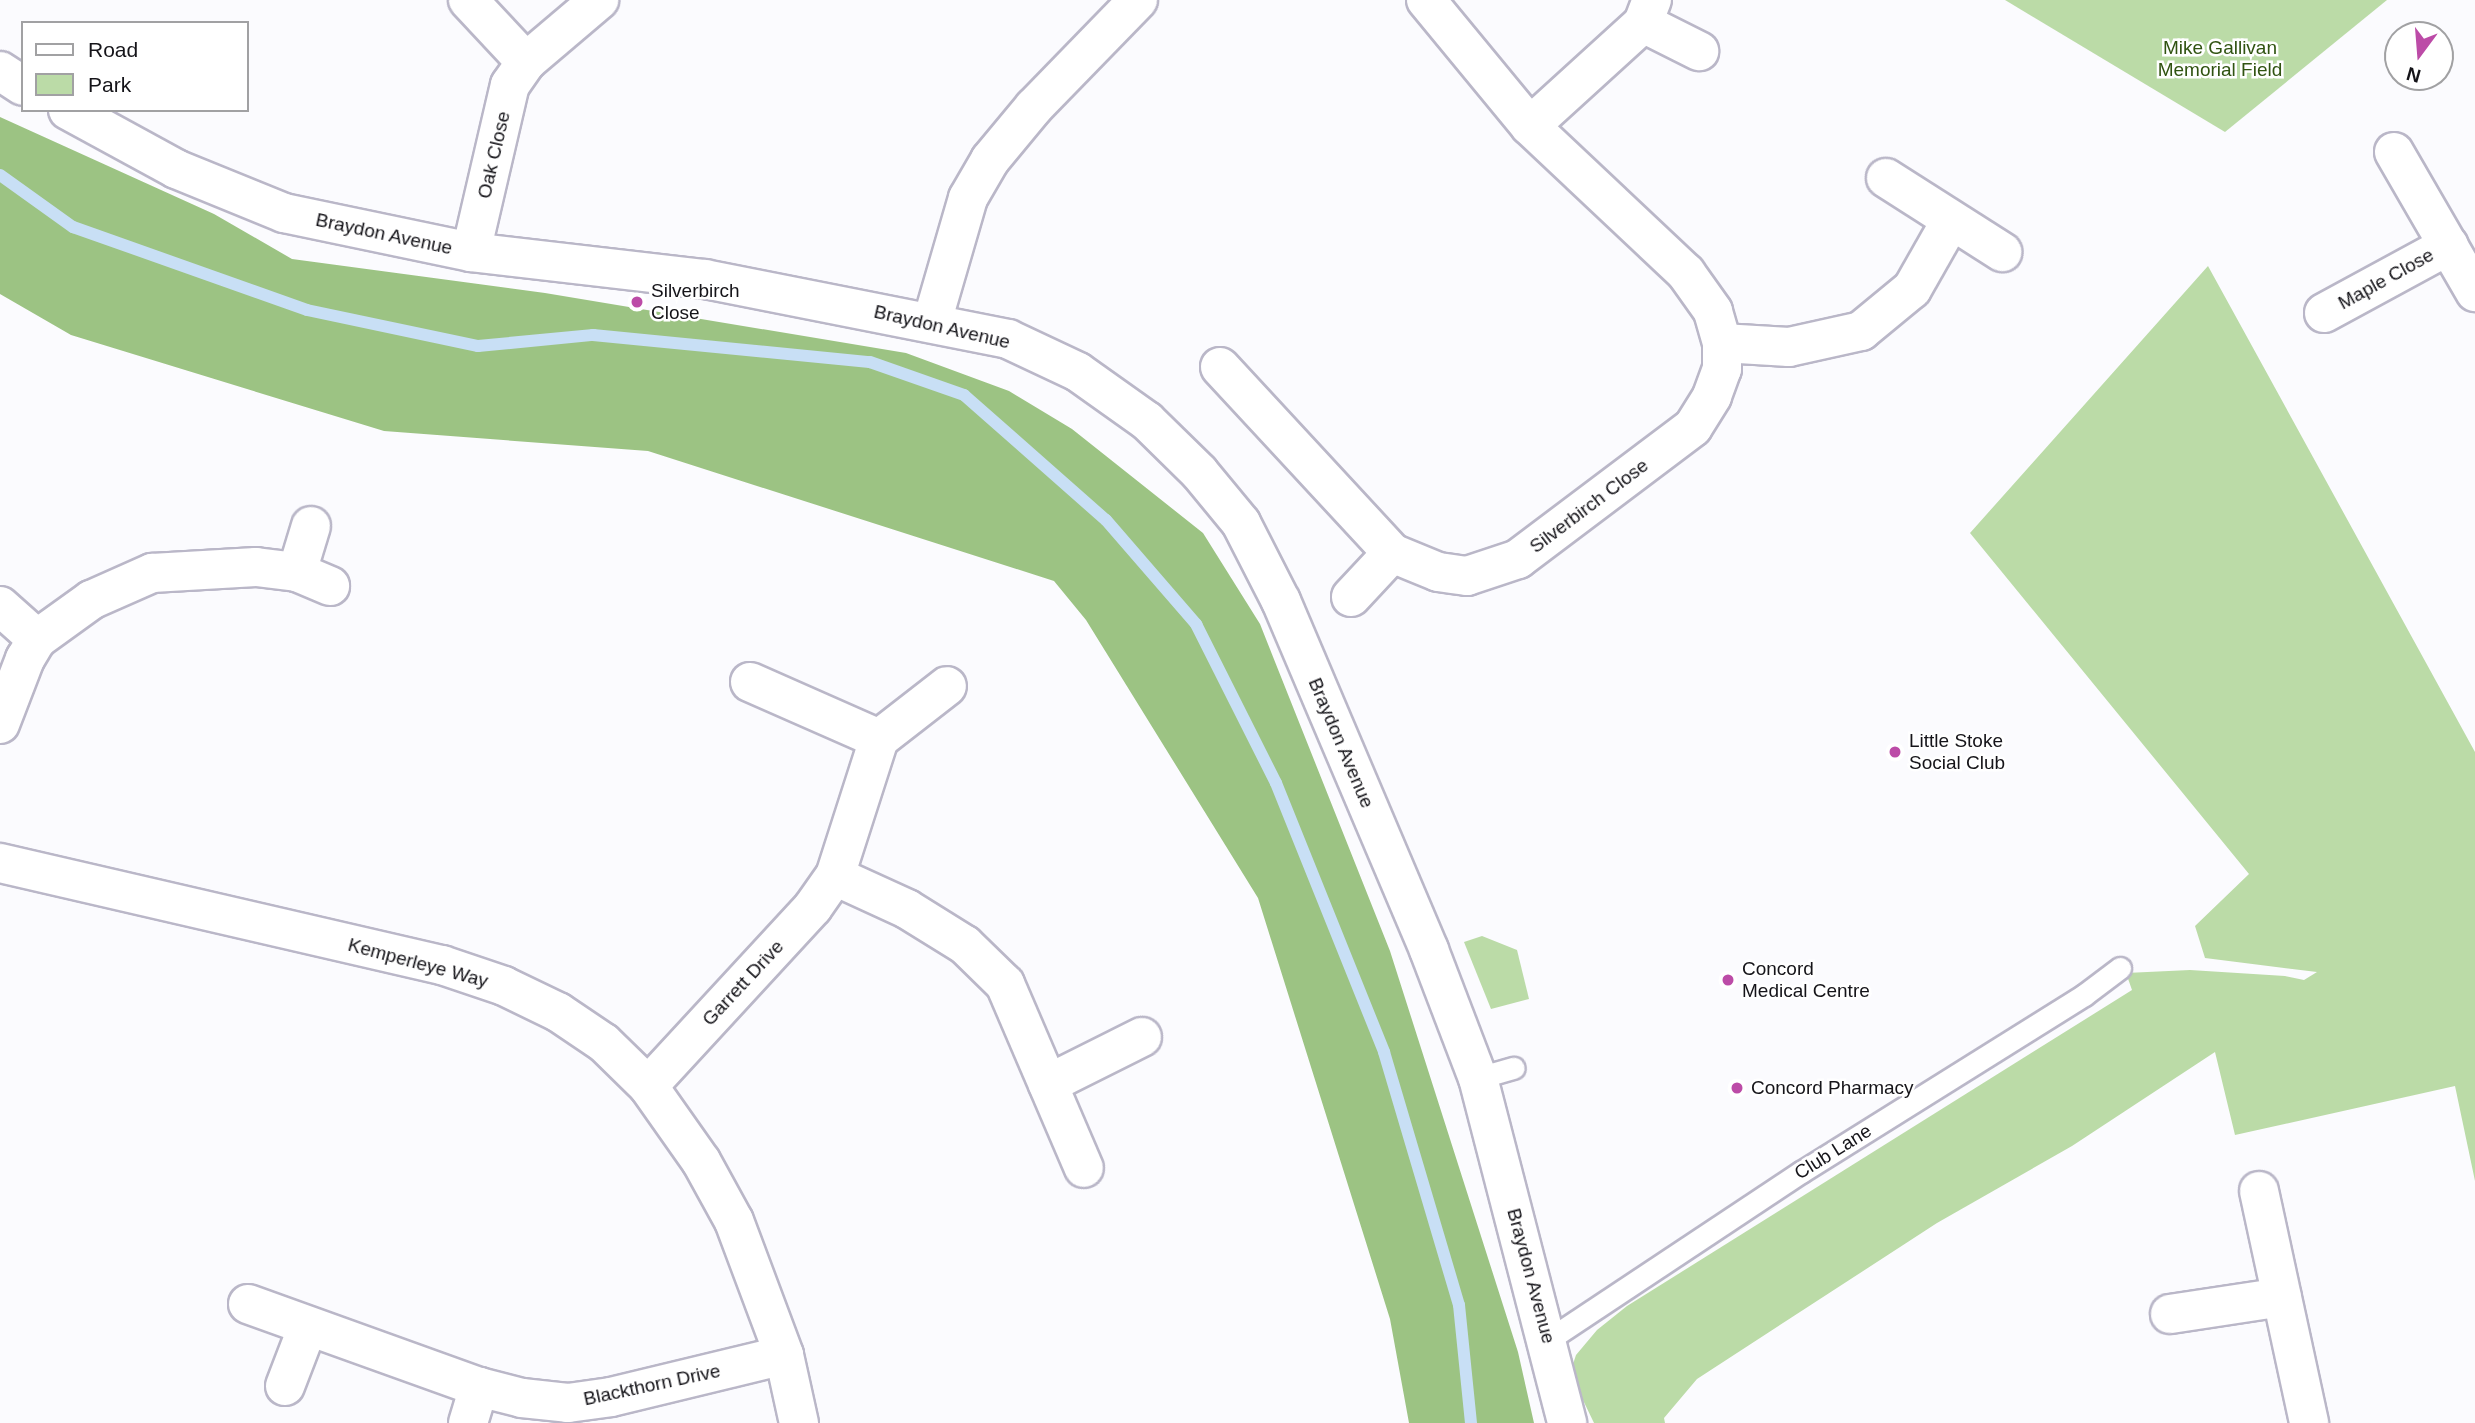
<!DOCTYPE html>
<style>
body{margin:0}
#map{position:relative;width:2475px;height:1423px;overflow:hidden;background:#fbfbfe;font-family:Arial,sans-serif}
div>[style]{position:absolute}
.green>*{inset:0;background:#bbdba7}
.forest>*{inset:0;background:#9cc383}
.stream>*{height:12px;margin:-6px;padding:0 6px;transform-origin:6px;border-radius:6px;background:#c8dff5}
.roads{filter:drop-shadow(2px 0 #bab7c8) drop-shadow(-2px 0 #bab7c8) drop-shadow(0 2px #bab7c8) drop-shadow(0 -2px #bab7c8)}
.lane>*{height:21px;margin:-10.5px;padding:0 10.5px;transform-origin:10.5px;border-radius:10.5px;background:#fff}
.street>*{height:38px;margin:-19px;padding:0 19px;transform-origin:19px;border-radius:19px;background:#fff}
.dots>*{width:19px;height:19px;translate:-50% -50%;box-sizing:border-box;border:4px solid #fff;border-radius:50%}
span{translate:-50% -50%;white-space:nowrap;text-align:center;line-height:1.15;-webkit-text-stroke:5px #fff;paint-order:stroke}
.park-label{font-size:19px;color:#305311}
.street-label{font-size:19px;color:#151419}
.poi-label{font-size:19px;color:#151419}
.left{translate:0 -50%;text-align:left}
.legend{position:absolute;left:21px;top:21px;width:228px;height:91px;box-sizing:border-box;background:#fff;border:2px solid #a1a1a3;margin:0;padding:9px 12px;list-style:none;font-size:21px;color:#151419}
.legend li{display:flex;align-items:center;gap:14px;height:35px}
.legend b{width:35px;border:2px solid #a1a1a3}
.north{position:absolute;left:2384px;top:21px;width:70px;height:70px;box-sizing:border-box;background:#fff;border:2px solid #a1a1a3;border-radius:50%;rotate:196deg;font-size:19px;font-weight:700;line-height:28px;text-align:center;color:#151419}
.north::after{content:'';display:block;margin:auto;width:24px;height:32px;background:#bc4ba7;clip-path:polygon(50% 0,100% 100%,50% 72%,0 100%)}
</style>
<div id="map">
<div class="green">
<i style="clip-path:polygon(2005px 0,2387px 0,2225px 132px)"></i>
<i style="clip-path:polygon(2208px 266px,2475px 752px,2475px 1181px,2455px 1086px,2235px 1135px,2215px 1052px,2072px 1146px,1937px 1223px,1697px 1379px,1664px 1418px,1665px 1423px,1594px 1423px,1570px 1373px,1576px 1355px,1597px 1330px,1627px 1306px,2132px 990px,2126px 973px,2190px 970px,2285px 976px,2304px 980px,2317px 972px,2205px 958px,2195px 926px,2249px 874px,1970px 533px)"></i>
<i style="clip-path:polygon(1482px 936px,1517px 950px,1529px 999px,1491px 1009px,1464px 942px)"></i>
</div>
<div class="forest">
<i style="clip-path:polygon(0 117px,214px 214px,292px 259px,545px 293px,906px 353px,1009px 391px,1072px 429px,1203px 533px,1260px 624px,1390px 951px,1518px 1352px,1534px 1423px,1409px 1423px,1390px 1319px,1258px 898px,1086px 620px,1054px 581px,648px 451px,384px 431px,71px 335px,0 294px)"></i>
</div>
<div class="stream">
<i style="left:0;top:175px;width:90px;rotate:35.5deg"></i>
<i style="left:73px;top:227px;width:248px;rotate:19.5deg"></i>
<i style="left:307px;top:310px;width:175px;rotate:11.9deg"></i>
<i style="left:478px;top:346px;width:116px;rotate:-5.5deg"></i>
<i style="left:593px;top:335px;width:278px;rotate:5.6deg"></i>
<i style="left:870px;top:362px;width:100px;rotate:19.3deg"></i>
<i style="left:964px;top:395px;width:189px;rotate:41.4deg"></i>
<i style="left:1106px;top:520px;width:138px;rotate:49.1deg"></i>
<i style="left:1196px;top:624px;width:178px;rotate:63.3deg"></i>
<i style="left:1276px;top:783px;width:290px;rotate:68.1deg"></i>
<i style="left:1384px;top:1052px;width:264px;rotate:73.5deg"></i>
<i style="left:1459px;top:1305px;width:119px;rotate:84.2deg"></i>
</div>
<div class="roads">
<div class="lane">
<i style="left:1478px;top:1078px;width:37px;rotate:-16deg"></i>
<i style="left:1548px;top:1340px;width:304px;rotate:-33.6deg"></i>
<i style="left:1801px;top:1172px;width:334px;rotate:-32deg"></i>
<i style="left:2084px;top:995px;width:45px;rotate:-36.9deg"></i>
</div>
<div class="street">
<i style="left:468px;top:0;width:85px;rotate:46.9deg"></i>
<i style="left:1426px;top:0;width:163px;rotate:50.5deg"></i>
<i style="left:1530px;top:126px;width:153px;rotate:-42.3deg"></i>
<i style="left:1643px;top:23px;width:25px;rotate:-69deg"></i>
<i style="left:1643px;top:23px;width:63px;rotate:26.6deg"></i>
<i style="left:0;top:71px;width:27px;rotate:33deg"></i>
<i style="left:68px;top:110px;width:123px;rotate:28.6deg"></i>
<i style="left:176px;top:169px;width:117px;rotate:22.2deg"></i>
<i style="left:284px;top:213px;width:191px;rotate:11.8deg"></i>
<i style="left:471px;top:252px;width:236px;rotate:6.6deg"></i>
<i style="left:705px;top:279px;width:309px;rotate:11.2deg"></i>
<i style="left:1008px;top:339px;width:77px;rotate:25.2deg"></i>
<i style="left:1078px;top:372px;width:85px;rotate:35.4deg"></i>
<i style="left:1147px;top:421px;width:73px;rotate:44.4deg"></i>
<i style="left:1199px;top:472px;width:66px;rotate:50.5deg"></i>
<i style="left:1241px;top:523px;width:88px;rotate:62.9deg"></i>
<i style="left:1281px;top:601px;width:379px;rotate:67deg"></i>
<i style="left:1429px;top:950px;width:137px;rotate:69.1deg"></i>
<i style="left:1478px;top:1078px;width:356px;rotate:75.5deg"></i>
<i style="left:2394px;top:152px;width:162px;rotate:59.9deg"></i>
<i style="left:1886px;top:178px;width:138px;rotate:32.5deg"></i>
<i style="left:471px;top:252px;width:171px;rotate:-76.9deg"></i>
<i style="left:510px;top:85px;width:28px;rotate:-55deg"></i>
<i style="left:526px;top:62px;width:96px;rotate:-40.3deg"></i>
<i style="left:2324px;top:313px;width:142px;rotate:-28.5deg"></i>
<i style="left:932px;top:322px;width:129px;rotate:-73.8deg"></i>
<i style="left:968px;top:198px;width:44px;rotate:-59.9deg"></i>
<i style="left:990px;top:160px;width:69px;rotate:-50.3deg"></i>
<i style="left:1034px;top:107px;width:149px;rotate:-45.8deg"></i>
<i style="left:1722px;top:343px;width:67px;rotate:3.4deg"></i>
<i style="left:1789px;top:347px;width:74px;rotate:-12.5deg"></i>
<i style="left:1861px;top:331px;width:66px;rotate:-39.5deg"></i>
<i style="left:1912px;top:289px;width:77px;rotate:-60.4deg"></i>
<i style="left:1220px;top:367px;width:253px;rotate:47.2deg"></i>
<i style="left:1392px;top:553px;width:50px;rotate:22.4deg"></i>
<i style="left:1438px;top:572px;width:29px;rotate:8deg"></i>
<i style="left:1467px;top:576px;width:54px;rotate:-18.4deg"></i>
<i style="left:1518px;top:559px;width:219px;rotate:-37deg"></i>
<i style="left:1693px;top:427px;width:36px;rotate:-58deg"></i>
<i style="left:1712px;top:396px;width:29px;rotate:-70deg"></i>
<i style="left:1722px;top:369px;width:26px;rotate:-90deg"></i>
<i style="left:1722px;top:343px;width:33px;rotate:-106deg"></i>
<i style="left:1713px;top:311px;width:47px;rotate:-125.4deg"></i>
<i style="left:1686px;top:273px;width:214px;rotate:-136.7deg"></i>
<i style="left:297px;top:572px;width:48px;rotate:-73.1deg"></i>
<i style="left:1351px;top:597px;width:60px;rotate:-47deg"></i>
<i style="left:0;top:606px;width:50px;rotate:41.7deg"></i>
<i style="left:750px;top:682px;width:141px;rotate:23.8deg"></i>
<i style="left:0;top:724px;width:70px;rotate:-69deg"></i>
<i style="left:25px;top:659px;width:23px;rotate:-59deg"></i>
<i style="left:37px;top:639px;width:67px;rotate:-35.8deg"></i>
<i style="left:91px;top:600px;width:67px;rotate:-23.9deg"></i>
<i style="left:152px;top:573px;width:104px;rotate:-3.3deg"></i>
<i style="left:256px;top:567px;width:41px;rotate:7deg"></i>
<i style="left:297px;top:572px;width:36px;rotate:23deg"></i>
<i style="left:0;top:863px;width:454px;rotate:13deg"></i>
<i style="left:442px;top:965px;width:65px;rotate:18.7deg"></i>
<i style="left:504px;top:986px;width:60px;rotate:25.7deg"></i>
<i style="left:558px;top:1012px;width:55px;rotate:34deg"></i>
<i style="left:604px;top:1043px;width:62px;rotate:44.3deg"></i>
<i style="left:648px;top:1086px;width:92px;rotate:54.8deg"></i>
<i style="left:701px;top:1161px;width:68px;rotate:61.2deg"></i>
<i style="left:734px;top:1221px;width:143px;rotate:69.5deg"></i>
<i style="left:784px;top:1355px;width:70px;rotate:77.6deg"></i>
<i style="left:835px;top:876px;width:144px;rotate:-72.2deg"></i>
<i style="left:879px;top:739px;width:86px;rotate:-37.9deg"></i>
<i style="left:1048px;top:1084px;width:105px;rotate:-26.6deg"></i>
<i style="left:648px;top:1086px;width:243px;rotate:-47.3deg"></i>
<i style="left:813px;top:907px;width:38px;rotate:-55deg"></i>
<i style="left:835px;top:876px;width:79px;rotate:24.6deg"></i>
<i style="left:907px;top:909px;width:68px;rotate:31.8deg"></i>
<i style="left:965px;top:945px;width:56px;rotate:44.3deg"></i>
<i style="left:1005px;top:984px;width:200px;rotate:66.8deg"></i>
<i style="left:2259px;top:1191px;width:237px;rotate:77.8deg"></i>
<i style="left:248px;top:1304px;width:245px;rotate:19.8deg"></i>
<i style="left:479px;top:1387px;width:44px;rotate:14.3deg"></i>
<i style="left:522px;top:1398px;width:46px;rotate:6.2deg"></i>
<i style="left:568px;top:1403px;width:43px;rotate:-7.9deg"></i>
<i style="left:611px;top:1397px;width:178px;rotate:-13.6deg"></i>
<i style="left:2170px;top:1314px;width:113px;rotate:-8.6deg"></i>
<i style="left:285px;top:1386px;width:64px;rotate:-69deg"></i>
<i style="left:468px;top:1423px;width:38px;rotate:-73deg"></i>
</div>
</div>
<div class="dots">
<i style="left:637px;top:302px;background:#bc4ba7"></i>
<i style="left:1895px;top:752px;background:#bc4ba7"></i>
<i style="left:1728px;top:980px;background:#bc4ba7"></i>
<i style="left:1737px;top:1088px;background:#bc4ba7"></i>
</div>
<div class="park-label">
<span style="left:2220px;top:59px">Mike Gallivan<br>Memorial Field</span>
</div>
<div class="street-label">
<span style="left:494px;top:155px;rotate:-77deg">Oak Close</span>
<span style="left:384px;top:234px;rotate:12deg">Braydon Avenue</span>
<span style="left:2386px;top:279px;rotate:-29deg">Maple Close</span>
<span style="left:942px;top:327px;rotate:13deg">Braydon Avenue</span>
<span style="left:1589px;top:506px;rotate:-37deg">Silverbirch Close</span>
<span style="left:1341px;top:743px;rotate:67deg">Braydon Avenue</span>
<span style="left:418px;top:963px;rotate:15deg">Kemperleye Way</span>
<span style="left:743px;top:983px;rotate:-47deg">Garrett Drive</span>
<span style="left:1833px;top:1152px;rotate:-32deg">Club Lane</span>
<span style="left:1531px;top:1276px;rotate:75deg">Braydon Avenue</span>
<span style="left:652px;top:1385px;rotate:-12deg">Blackthorn Drive</span>
</div>
<div class="poi-label">
<span class="left" style="left:651px;top:302px">Silverbirch<br>Close</span>
<span class="left" style="left:1909px;top:752px">Little Stoke<br>Social Club</span>
<span class="left" style="left:1742px;top:980px">Concord<br>Medical Centre</span>
<span class="left" style="left:1751px;top:1088px">Concord Pharmacy</span>
</div>
<ul class="legend">
<li><b style="height:9px;background:#fff"></b>Road</li>
<li><b style="height:19px;background:#bbdba7"></b>Park</li>
</ul>
<div class="north">N</div>
</div>
